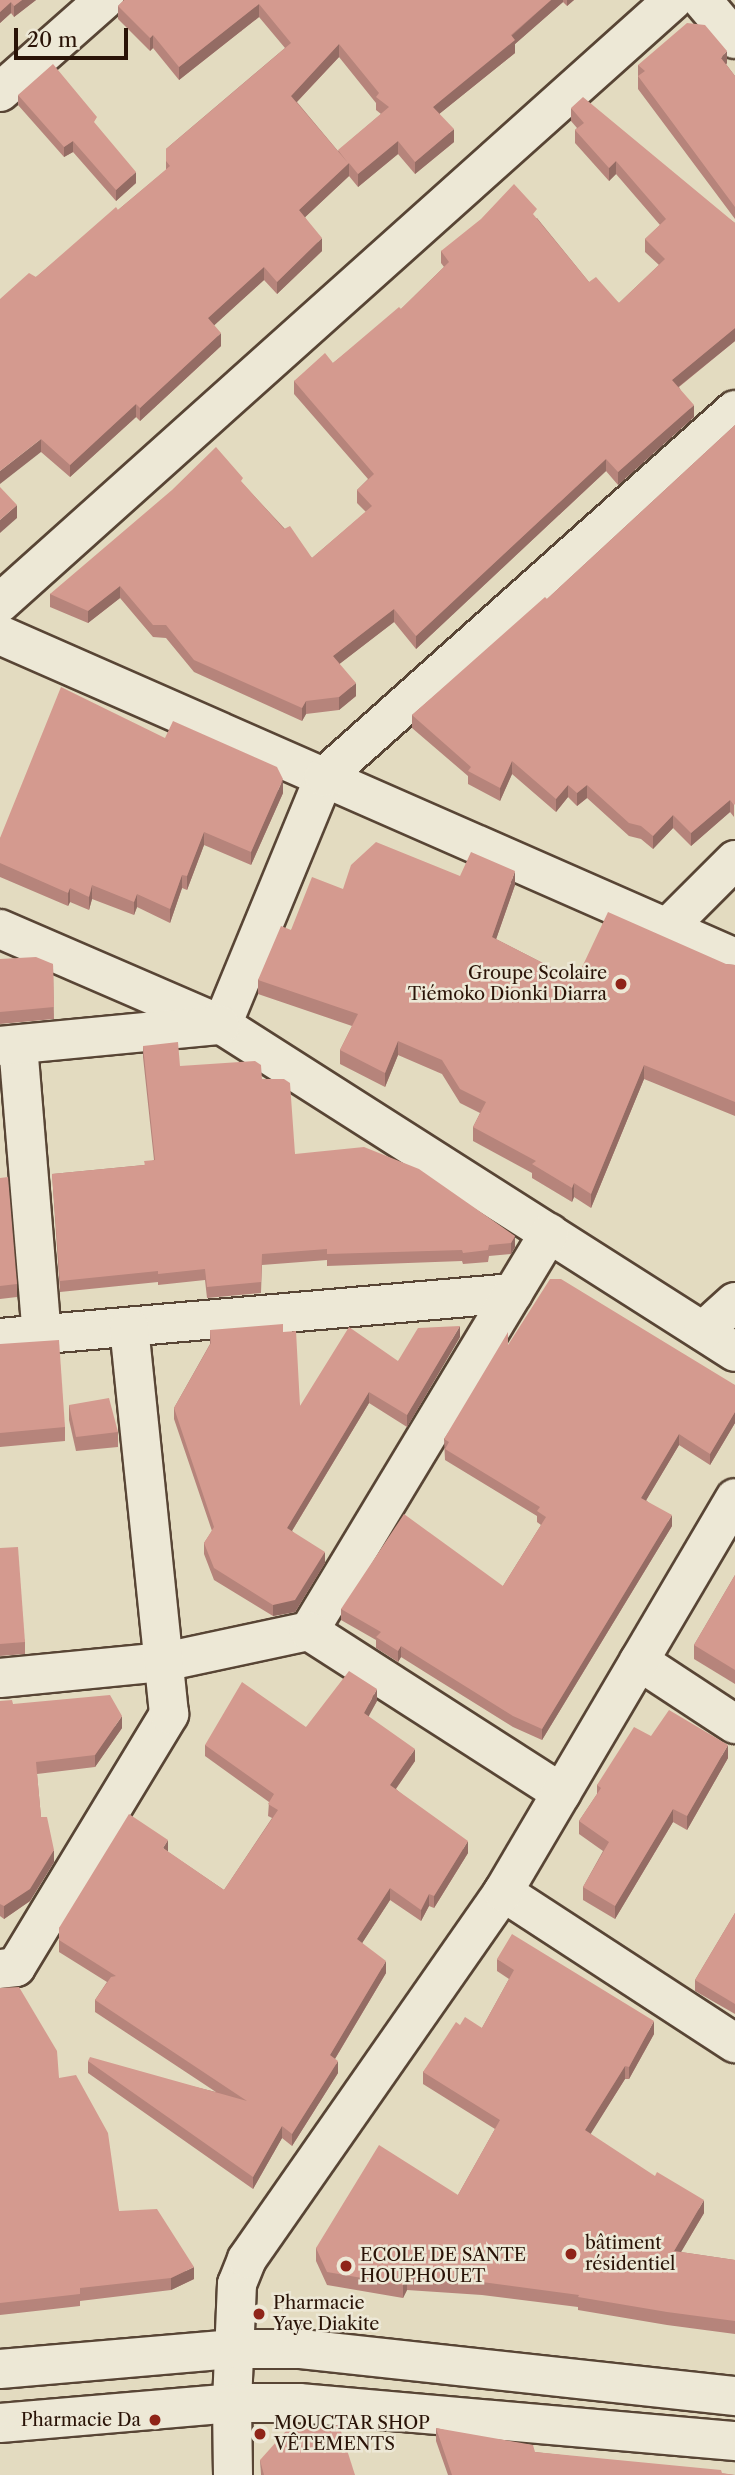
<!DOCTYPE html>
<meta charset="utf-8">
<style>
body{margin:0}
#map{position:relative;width:735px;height:2475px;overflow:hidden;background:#e3dbc0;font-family:"Libre Caslon Text",serif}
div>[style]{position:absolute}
.roads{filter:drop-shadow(2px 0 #584535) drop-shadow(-2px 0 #584535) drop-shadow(0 2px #584535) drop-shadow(0 -2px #584535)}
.street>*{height:38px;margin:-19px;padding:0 19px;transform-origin:19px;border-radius:19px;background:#ede8d6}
.secondary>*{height:38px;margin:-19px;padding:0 19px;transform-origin:19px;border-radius:19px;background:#ede8d6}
.wall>*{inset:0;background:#b6847b}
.shaded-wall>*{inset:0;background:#946c64}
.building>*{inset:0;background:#d49a8f}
.dots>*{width:19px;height:19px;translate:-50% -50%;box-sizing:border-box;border:4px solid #ede8d6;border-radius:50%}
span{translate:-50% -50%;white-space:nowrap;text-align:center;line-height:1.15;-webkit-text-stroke:5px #ede8d6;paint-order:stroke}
.poi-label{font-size:18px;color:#2a1307}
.right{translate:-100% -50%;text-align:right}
.left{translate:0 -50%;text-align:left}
.scale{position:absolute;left:14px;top:28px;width:114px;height:32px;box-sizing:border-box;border:4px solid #2a1307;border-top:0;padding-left:9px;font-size:21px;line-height:24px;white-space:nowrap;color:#2a1307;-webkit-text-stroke:5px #ede8d6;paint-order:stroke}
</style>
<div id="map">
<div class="roads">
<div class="street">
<i style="left:702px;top:0;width:51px;rotate:49.8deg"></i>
<i style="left:0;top:92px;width:139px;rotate:-41.5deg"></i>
<i style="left:0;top:603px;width:904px;rotate:-41.86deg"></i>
<i style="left:0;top:635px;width:803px;rotate:23.72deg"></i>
<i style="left:667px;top:928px;width:96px;rotate:-45deg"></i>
<i style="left:0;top:929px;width:242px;rotate:23.4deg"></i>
<i style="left:222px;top:1025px;width:608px;rotate:32.51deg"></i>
<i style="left:222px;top:1025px;width:268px;rotate:-67.6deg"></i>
<i style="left:324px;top:777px;width:551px;rotate:-41.76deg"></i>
<i style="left:18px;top:1045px;width:291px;rotate:85.3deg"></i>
<i style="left:0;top:1046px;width:221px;rotate:-5.5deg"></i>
<i style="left:703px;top:1331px;width:43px;rotate:-42.2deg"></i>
<i style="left:0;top:1338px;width:515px;rotate:-5.01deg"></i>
<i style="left:309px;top:1631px;width:465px;rotate:-58.9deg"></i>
<i style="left:639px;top:1661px;width:115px;rotate:33.3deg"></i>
<i style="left:0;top:1678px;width:165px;rotate:-5.6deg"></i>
<i style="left:164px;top:1662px;width:148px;rotate:-12.1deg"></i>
<i style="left:309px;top:1631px;width:300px;rotate:32.7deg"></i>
<i style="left:503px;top:1892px;width:277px;rotate:33.1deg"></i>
<i style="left:0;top:1969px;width:16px;rotate:-7deg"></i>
<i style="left:16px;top:1967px;width:296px;rotate:-58.8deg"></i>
<i style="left:169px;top:1714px;width:389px;rotate:-95.9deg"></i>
<i style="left:233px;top:2475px;width:72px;rotate:-90.8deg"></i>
<i style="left:232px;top:2403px;width:119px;rotate:-87.6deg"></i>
<i style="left:237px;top:2284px;width:27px;rotate:-68deg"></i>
<i style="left:247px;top:2259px;width:447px;rotate:-55.1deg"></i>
<i style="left:503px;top:1892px;width:457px;rotate:-59.5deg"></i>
</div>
<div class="secondary">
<i style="left:0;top:2369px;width:235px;rotate:-4.9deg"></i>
<i style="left:234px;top:2349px;width:67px"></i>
<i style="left:301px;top:2349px;width:437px;rotate:6.2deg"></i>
<i style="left:0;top:2423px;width:233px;rotate:-4.9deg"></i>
<i style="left:232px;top:2403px;width:67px"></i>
<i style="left:299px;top:2403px;width:438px;rotate:5deg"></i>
</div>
</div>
<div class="wall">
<i style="clip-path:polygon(0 0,36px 0,14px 17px,11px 13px,0 23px)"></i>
<i style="clip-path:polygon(evenodd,124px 0,574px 0,567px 6px,563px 2px,515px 44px,515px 53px,439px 114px,454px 142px,415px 174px,398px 154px,358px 187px,349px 176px,305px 217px,322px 251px,277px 294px,264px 280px,214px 325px,221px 346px,140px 421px,136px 417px,70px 477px,41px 452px,36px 277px,118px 210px,166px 170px,166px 149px,285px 48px,259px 17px,179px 80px,153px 48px,150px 51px,118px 19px,118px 6px,124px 0,339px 57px,376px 103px,376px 110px,381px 114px,338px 151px,297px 102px,339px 57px)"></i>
<i style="clip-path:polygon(727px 63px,726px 64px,735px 76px,735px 219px,638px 89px,638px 65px)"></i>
<i style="clip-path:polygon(18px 95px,97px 127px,136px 183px,116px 201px,73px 152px,64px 157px,18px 105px)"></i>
<i style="clip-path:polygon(571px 108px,735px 223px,735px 341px,679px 387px,694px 417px,618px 485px,606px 471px,416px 649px,394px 622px,339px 664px,356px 696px,339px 710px,306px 714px,302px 721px,194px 672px,166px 638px,153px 637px,120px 598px,88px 623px,50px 607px,50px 594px,243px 484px,312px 558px,366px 512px,357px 503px,357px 490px,368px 479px,294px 394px,294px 381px,333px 363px,401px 309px,444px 267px,441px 263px,441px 251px,537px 218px,589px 282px,619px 303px,659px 265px,645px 252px,645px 239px,660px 225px,616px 174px,609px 181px,575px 143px,575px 130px,577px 128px,571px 121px)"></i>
<i style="clip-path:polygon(735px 425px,734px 817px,730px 812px,691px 846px,673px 828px,653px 849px,641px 839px,629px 836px,587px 798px,577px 806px,568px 797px,556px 812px,512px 774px,500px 801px,468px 784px,468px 776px,412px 728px,412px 715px,547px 599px)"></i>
<i style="clip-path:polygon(165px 738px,283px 793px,251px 865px,204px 845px,187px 890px,182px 888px,170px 923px,137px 907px,134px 915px,92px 899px,89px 910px,70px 902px,68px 906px,0 877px,0 838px)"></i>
<i style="clip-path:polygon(460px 876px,515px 885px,496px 939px,576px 980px,726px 964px,735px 965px,735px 1116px,644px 1079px,591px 1208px,574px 1197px,572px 1202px,532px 1178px,532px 1173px,473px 1141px,473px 1127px,480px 1113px,460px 1103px,442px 1074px,398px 1055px,385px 1087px,340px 1064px,340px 1050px,352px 1026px,258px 994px,258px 980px,291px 930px,343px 889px)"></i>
<i style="clip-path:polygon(0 959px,53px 964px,54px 1019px,0 1024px)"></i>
<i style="clip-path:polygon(143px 1046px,180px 1066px,262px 1079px,295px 1154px,515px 1236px,515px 1247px,511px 1254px,489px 1256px,488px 1262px,463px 1264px,462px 1261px,327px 1266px,327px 1260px,262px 1265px,261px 1293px,207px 1298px,205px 1280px,158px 1285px,158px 1282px,60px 1292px,52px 1174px,144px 1165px,154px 1160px,143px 1057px)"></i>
<i style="clip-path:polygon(0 1178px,17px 1284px,17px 1297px,0 1299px)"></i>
<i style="clip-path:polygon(210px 1330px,283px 1332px,300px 1406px,398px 1361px,460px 1337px,407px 1427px,369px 1403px,292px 1531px,325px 1563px,295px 1612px,273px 1616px,214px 1580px,204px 1554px,204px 1543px,212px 1531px,174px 1419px,174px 1408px,210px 1344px)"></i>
<i style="clip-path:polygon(0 1344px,65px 1427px,65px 1441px,0 1447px)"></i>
<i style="clip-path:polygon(508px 1345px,735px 1385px,735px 1423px,710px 1465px,679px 1445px,646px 1500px,672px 1526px,542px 1740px,513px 1727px,401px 1657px,398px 1662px,376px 1648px,376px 1640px,341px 1620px,341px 1609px,503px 1586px,541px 1525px,537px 1522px,537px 1516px,445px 1460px,444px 1439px)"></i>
<i style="clip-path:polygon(69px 1405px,118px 1432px,118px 1447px,76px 1451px,69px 1420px)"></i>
<i style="clip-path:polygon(0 1548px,25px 1642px,25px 1654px,0 1656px)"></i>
<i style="clip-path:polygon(735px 1575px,735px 1684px,694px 1659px,694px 1645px)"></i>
<i style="clip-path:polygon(0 1701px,122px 1728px,95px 1767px,37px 1774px,41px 1817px,54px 1862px,30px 1901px,4px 1919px,0 1916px)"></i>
<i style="clip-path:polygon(377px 1701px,368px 1716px,415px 1761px,396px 1789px,468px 1853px,434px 1908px,429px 1906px,421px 1921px,390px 1900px,362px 1943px,386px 1973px,335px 2059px,338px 2073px,292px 2146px,282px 2138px,253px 2189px,88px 2073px,88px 2061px,216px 2092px,95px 2012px,95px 2000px,107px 1982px,59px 1952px,59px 1928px,168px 1852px,224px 1890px,272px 1818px,268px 1816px,269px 1802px,205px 1756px,205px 1745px,306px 1727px)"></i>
<i style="clip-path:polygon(651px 1736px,728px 1758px,687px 1830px,673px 1822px,615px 1919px,583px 1900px,583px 1887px,603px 1851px,579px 1834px,579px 1821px,597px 1794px,597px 1785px)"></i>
<i style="clip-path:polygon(735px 1913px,735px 2014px,695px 1991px,695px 1980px)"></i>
<i style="clip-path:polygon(497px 1959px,654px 2034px,629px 2079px,625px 2079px,590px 2134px,704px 2213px,681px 2252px,735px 2260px,735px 2334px,667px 2325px,578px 2310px,578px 2307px,482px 2295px,407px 2290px,403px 2298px,327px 2285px,316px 2261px,316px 2248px,458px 2195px,495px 2129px,423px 2084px,423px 2072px,460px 2025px,482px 2028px,509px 1979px,497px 1971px)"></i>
<i style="clip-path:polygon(0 1988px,59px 2078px,119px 2211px,194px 2279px,171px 2290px,80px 2301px,80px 2306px,0 2315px)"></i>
<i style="clip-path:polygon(436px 2428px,535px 2452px,735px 2475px,448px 2475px,436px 2441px)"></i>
<i style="clip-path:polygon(260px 2460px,355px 2475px,261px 2475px)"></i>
</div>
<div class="shaded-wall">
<i style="clip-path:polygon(22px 0,36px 0,14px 17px,14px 6px)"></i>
<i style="clip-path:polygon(551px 0,563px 0,563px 2px,515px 44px,515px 53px,433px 119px,433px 107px)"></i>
<i style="clip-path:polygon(567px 0,574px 0,567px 6px)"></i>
<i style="clip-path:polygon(11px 2px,11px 13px,0 23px,0 12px)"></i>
<i style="clip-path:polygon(259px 4px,259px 17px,179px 80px,179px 67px)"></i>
<i style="clip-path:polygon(153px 35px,153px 48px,150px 51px,150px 38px)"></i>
<i style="clip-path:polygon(339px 44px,339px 57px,291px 108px,291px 96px)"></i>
<i style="clip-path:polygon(727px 51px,727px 63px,721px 71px,721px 58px)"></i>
<i style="clip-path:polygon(454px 129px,454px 142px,415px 174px,415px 162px)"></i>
<i style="clip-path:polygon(73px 141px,73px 152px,64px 157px,64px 147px)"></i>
<i style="clip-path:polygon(398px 141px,398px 154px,358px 187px,358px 174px)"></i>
<i style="clip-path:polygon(616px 161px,616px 174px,609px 181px,609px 168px)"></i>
<i style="clip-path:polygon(349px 163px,349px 176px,299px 223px,299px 210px)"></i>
<i style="clip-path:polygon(136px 172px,136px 183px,116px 201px,116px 190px)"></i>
<i style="clip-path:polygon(322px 238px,322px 251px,277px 294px,277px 282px)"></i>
<i style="clip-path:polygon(264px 267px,264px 280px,208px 331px,208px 318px)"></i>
<i style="clip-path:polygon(735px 328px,735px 341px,672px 392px,672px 380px)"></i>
<i style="clip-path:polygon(221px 333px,221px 346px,140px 421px,140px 408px)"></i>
<i style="clip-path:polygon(136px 404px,136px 417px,70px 477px,70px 465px)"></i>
<i style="clip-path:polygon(694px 405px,694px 417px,618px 485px,618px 472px)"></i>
<i style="clip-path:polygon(41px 439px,41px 452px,0 484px,0 471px)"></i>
<i style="clip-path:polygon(606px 459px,606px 471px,416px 649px,416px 636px)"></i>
<i style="clip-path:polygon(17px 505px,17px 518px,0 533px,0 520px)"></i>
<i style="clip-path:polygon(120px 586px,120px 598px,88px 623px,88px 611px)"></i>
<i style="clip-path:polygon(394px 609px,394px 622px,333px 669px,333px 656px)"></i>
<i style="clip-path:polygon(356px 683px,356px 696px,339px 710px,339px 697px)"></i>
<i style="clip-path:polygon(306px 701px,306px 714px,302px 721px,302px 708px)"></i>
<i style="clip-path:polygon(512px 761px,512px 774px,500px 801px,500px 788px)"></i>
<i style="clip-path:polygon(283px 779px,283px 793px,251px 865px,251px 852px)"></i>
<i style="clip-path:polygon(568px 785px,568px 797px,556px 812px,556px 799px)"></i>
<i style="clip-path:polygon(587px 785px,587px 798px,577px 806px,577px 793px)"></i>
<i style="clip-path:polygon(730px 800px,730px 812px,691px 846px,691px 833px)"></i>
<i style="clip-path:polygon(673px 815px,673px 828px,653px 849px,653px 836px)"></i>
<i style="clip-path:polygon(204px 832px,204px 845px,187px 890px,187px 876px)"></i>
<i style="clip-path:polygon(515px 871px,515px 885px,492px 951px,492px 937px)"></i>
<i style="clip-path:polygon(182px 875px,182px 888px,170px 923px,170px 909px)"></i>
<i style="clip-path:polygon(92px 885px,92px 899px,89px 910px,89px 897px)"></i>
<i style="clip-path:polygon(70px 888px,70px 902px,68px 906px,68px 893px)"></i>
<i style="clip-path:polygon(137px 894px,137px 907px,134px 915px,134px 902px)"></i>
<i style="clip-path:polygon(398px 1041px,398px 1055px,385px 1087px,385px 1073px)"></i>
<i style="clip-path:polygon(644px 1065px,644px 1079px,591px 1208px,591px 1194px)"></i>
<i style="clip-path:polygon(574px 1183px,574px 1197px,572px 1202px,572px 1188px)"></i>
<i style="clip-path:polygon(515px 1236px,515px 1247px,511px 1254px,511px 1243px)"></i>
<i style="clip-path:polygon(460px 1326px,460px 1337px,407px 1427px,407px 1415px)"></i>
<i style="clip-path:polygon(369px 1392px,369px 1403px,287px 1539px,287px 1528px)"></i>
<i style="clip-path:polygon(735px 1412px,735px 1423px,710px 1465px,710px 1454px)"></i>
<i style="clip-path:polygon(679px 1434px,679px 1445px,641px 1509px,641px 1498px)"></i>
<i style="clip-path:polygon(672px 1515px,672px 1526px,542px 1740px,542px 1729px)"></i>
<i style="clip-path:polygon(325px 1552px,325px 1563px,295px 1612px,273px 1616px,273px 1605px)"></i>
<i style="clip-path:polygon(401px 1646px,401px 1657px,398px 1662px,398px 1651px)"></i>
<i style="clip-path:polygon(377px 1689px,377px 1701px,364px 1725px,364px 1713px)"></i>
<i style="clip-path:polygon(122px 1716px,122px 1728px,95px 1767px,95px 1755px)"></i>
<i style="clip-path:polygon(728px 1745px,728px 1758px,687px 1830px,687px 1816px)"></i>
<i style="clip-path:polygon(415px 1749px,415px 1761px,390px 1797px,390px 1785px)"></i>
<i style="clip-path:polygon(673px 1809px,673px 1822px,615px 1919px,615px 1906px)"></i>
<i style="clip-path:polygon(168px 1840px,168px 1852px,163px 1848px)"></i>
<i style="clip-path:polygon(468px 1841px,468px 1853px,434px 1908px,434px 1896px)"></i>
<i style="clip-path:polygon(54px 1850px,54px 1862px,30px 1901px,4px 1919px,4px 1906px)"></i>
<i style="clip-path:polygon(390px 1888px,390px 1900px,357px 1951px,357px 1939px)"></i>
<i style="clip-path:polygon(429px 1894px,429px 1906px,421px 1921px,421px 1910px)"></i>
<i style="clip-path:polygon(386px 1961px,386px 1973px,330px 2067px,330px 2055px)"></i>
<i style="clip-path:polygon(654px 2021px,654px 2034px,629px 2079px,629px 2067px)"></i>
<i style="clip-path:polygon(338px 2061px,338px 2073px,292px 2146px,292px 2134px)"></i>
<i style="clip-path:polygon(625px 2066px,625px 2079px,585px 2143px,585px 2130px)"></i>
<i style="clip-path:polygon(282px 2126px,282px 2138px,253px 2189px,253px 2177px)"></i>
<i style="clip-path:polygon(704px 2200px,704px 2213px,674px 2264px,674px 2251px)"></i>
<i style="clip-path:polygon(194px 2267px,194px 2279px,171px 2290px,171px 2278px)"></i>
<i style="clip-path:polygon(407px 2277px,407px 2290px,403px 2298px,403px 2285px)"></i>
</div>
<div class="building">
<i style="clip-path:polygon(0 0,22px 0,14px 6px,11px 2px,0 12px)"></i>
<i style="clip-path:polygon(evenodd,124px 0,551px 0,511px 35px,515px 40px,433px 107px,454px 129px,415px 162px,398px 141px,358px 174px,349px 163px,299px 210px,322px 238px,277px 282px,264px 267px,208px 318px,221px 333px,140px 408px,136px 404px,70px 465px,41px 439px,0 471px,0 299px,29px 273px,36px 277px,116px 207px,118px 210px,170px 166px,166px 161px,166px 149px,291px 43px,259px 4px,179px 67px,153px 35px,150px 38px,118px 6px,124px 0,339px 44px,379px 93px,376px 97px,389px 107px,338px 150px,348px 163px,291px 96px,339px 44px)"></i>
<i style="clip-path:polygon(687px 23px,705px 25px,727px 51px,721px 58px,735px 76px,735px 207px,638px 76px,645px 71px,638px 65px)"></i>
<i style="clip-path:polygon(53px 64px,97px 117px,94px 122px,136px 172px,116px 190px,73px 141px,64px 147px,18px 95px)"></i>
<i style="clip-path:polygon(583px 97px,735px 223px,735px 328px,672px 380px,694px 405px,618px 472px,606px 459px,416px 636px,394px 609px,333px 656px,356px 683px,339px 697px,306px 701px,302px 708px,194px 660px,166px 625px,153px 625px,120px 586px,88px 611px,50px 594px,172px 490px,216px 447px,243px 478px,241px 481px,284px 529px,290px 526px,312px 558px,372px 506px,357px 490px,374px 474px,294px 381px,325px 353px,333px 363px,399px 307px,401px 309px,449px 262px,441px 251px,481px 219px,514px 184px,537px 209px,533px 214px,589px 282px,596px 277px,619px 303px,665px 259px,645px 239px,666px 219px,616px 161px,609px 168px,575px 130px,584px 123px,571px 108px)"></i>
<i style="clip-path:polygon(735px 425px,735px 804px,734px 805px,730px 800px,691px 833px,673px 815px,653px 836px,641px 826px,629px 823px,587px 785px,577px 793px,568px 785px,556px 799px,512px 761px,500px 788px,468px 771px,471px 767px,412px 715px,545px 597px,547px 599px)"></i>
<i style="clip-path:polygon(0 487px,17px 505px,0 520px)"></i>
<i style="clip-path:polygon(61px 687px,165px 738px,173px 721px,277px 767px,283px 779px,251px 852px,204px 832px,187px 876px,182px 875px,170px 909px,137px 894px,134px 902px,92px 885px,89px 897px,70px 888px,68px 893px,0 863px,0 838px)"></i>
<i style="clip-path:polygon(376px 842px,460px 876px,471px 852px,515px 871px,492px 937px,576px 980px,608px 912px,726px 964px,735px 965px,735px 1102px,644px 1065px,591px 1194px,574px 1183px,572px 1188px,532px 1164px,536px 1161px,473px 1127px,486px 1102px,460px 1089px,442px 1060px,398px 1041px,385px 1073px,340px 1050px,358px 1014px,258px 980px,281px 926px,291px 930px,312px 877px,343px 889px,351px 865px)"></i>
<i style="clip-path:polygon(36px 957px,53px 964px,54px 1007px,0 1012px,0 959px)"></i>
<i style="clip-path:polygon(178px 1042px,180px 1066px,255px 1061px,261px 1065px,262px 1079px,284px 1079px,290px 1083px,295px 1154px,364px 1147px,419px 1169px,515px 1236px,511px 1243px,489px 1245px,488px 1250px,463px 1253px,462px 1250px,327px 1254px,327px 1249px,262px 1254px,261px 1282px,207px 1287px,205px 1269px,158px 1274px,158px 1271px,60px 1281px,52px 1174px,145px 1165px,144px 1161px,155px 1160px,143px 1046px)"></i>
<i style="clip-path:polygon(8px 1177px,17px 1284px,0 1286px,0 1178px)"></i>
<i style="clip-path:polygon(550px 1279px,561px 1279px,735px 1385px,735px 1412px,710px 1454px,679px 1434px,641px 1498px,672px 1515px,542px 1729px,513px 1716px,401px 1646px,398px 1651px,376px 1637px,381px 1632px,341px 1609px,404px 1514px,503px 1586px,546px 1517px,537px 1511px,540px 1507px,445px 1449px,449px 1442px,444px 1439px,508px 1332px,508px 1345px)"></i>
<i style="clip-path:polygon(283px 1324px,283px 1332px,296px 1331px,300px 1406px,349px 1327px,398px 1361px,418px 1328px,460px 1326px,407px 1415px,369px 1392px,287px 1528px,325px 1552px,295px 1600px,273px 1605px,214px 1568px,204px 1543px,214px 1527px,174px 1408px,211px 1343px,210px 1330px)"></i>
<i style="clip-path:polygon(59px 1340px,65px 1427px,0 1433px,0 1344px)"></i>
<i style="clip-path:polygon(109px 1398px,118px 1432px,76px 1437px,69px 1405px)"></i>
<i style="clip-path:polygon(18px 1547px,25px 1642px,0 1644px,0 1548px)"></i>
<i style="clip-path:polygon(735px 1575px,735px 1670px,694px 1645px)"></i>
<i style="clip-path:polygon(349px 1671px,377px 1689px,364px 1713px,415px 1749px,390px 1785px,468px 1841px,434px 1896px,429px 1894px,421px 1910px,390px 1888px,357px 1939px,386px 1961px,330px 2055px,338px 2061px,292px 2134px,282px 2126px,253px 2177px,88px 2061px,90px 2057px,247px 2101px,95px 2000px,111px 1977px,116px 1976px,59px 1940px,59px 1928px,129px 1814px,168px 1840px,163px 1848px,224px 1890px,278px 1810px,268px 1804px,274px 1794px,205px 1745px,242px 1682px,306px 1727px)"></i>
<i style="clip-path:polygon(110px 1695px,122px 1716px,95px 1755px,36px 1762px,41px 1817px,47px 1817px,54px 1850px,30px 1889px,4px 1906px,0 1904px,0 1701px,12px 1700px,13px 1704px)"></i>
<i style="clip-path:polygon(669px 1710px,728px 1745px,687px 1816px,673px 1809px,615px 1906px,583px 1887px,609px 1842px,579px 1821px,601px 1788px,597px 1785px,634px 1727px,651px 1736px)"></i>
<i style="clip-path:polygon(735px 1913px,735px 2004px,695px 1980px)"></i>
<i style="clip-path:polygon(512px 1934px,654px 2021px,629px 2067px,625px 2066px,585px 2130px,655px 2176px,657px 2172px,704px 2200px,674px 2251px,735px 2260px,735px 2321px,667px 2312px,578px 2297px,579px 2295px,482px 2282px,407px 2277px,403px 2285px,327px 2272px,316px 2248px,379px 2145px,458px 2195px,500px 2120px,423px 2072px,456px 2022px,460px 2025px,465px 2017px,482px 2028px,514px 1970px,497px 1959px)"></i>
<i style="clip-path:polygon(19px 1987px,57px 2051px,59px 2078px,76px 2075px,108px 2133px,119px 2211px,157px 2209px,194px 2267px,171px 2278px,80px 2288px,80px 2294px,0 2303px,0 1988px)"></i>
<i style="clip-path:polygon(339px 2425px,355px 2475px,264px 2475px,260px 2460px,286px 2431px)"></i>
<i style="clip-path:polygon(436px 2428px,533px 2445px,535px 2452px,721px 2470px,722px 2473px,735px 2475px,452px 2475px)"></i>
</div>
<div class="dots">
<i style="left:621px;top:984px;background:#8f2418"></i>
<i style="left:571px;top:2254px;background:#8f2418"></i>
<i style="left:346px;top:2266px;background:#8f2418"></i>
<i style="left:259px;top:2314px;background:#8f2418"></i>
<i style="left:155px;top:2420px;background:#8f2418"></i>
<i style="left:260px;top:2434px;background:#8f2418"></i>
</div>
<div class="poi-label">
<span class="right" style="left:607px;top:984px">Groupe Scolaire<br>Tiémoko Dionki Diarra</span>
<span class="left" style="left:585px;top:2254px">bâtiment<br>résidentiel</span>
<span class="left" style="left:360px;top:2266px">ECOLE DE SANTE<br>HOUPHOUET</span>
<span class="left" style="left:273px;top:2314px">Pharmacie<br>Yaye Diakite</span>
<span class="right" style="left:141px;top:2420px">Pharmacie Da</span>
<span class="left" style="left:274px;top:2434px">MOUCTAR SHOP<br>VÊTEMENTS</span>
</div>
<div class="scale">20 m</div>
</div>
